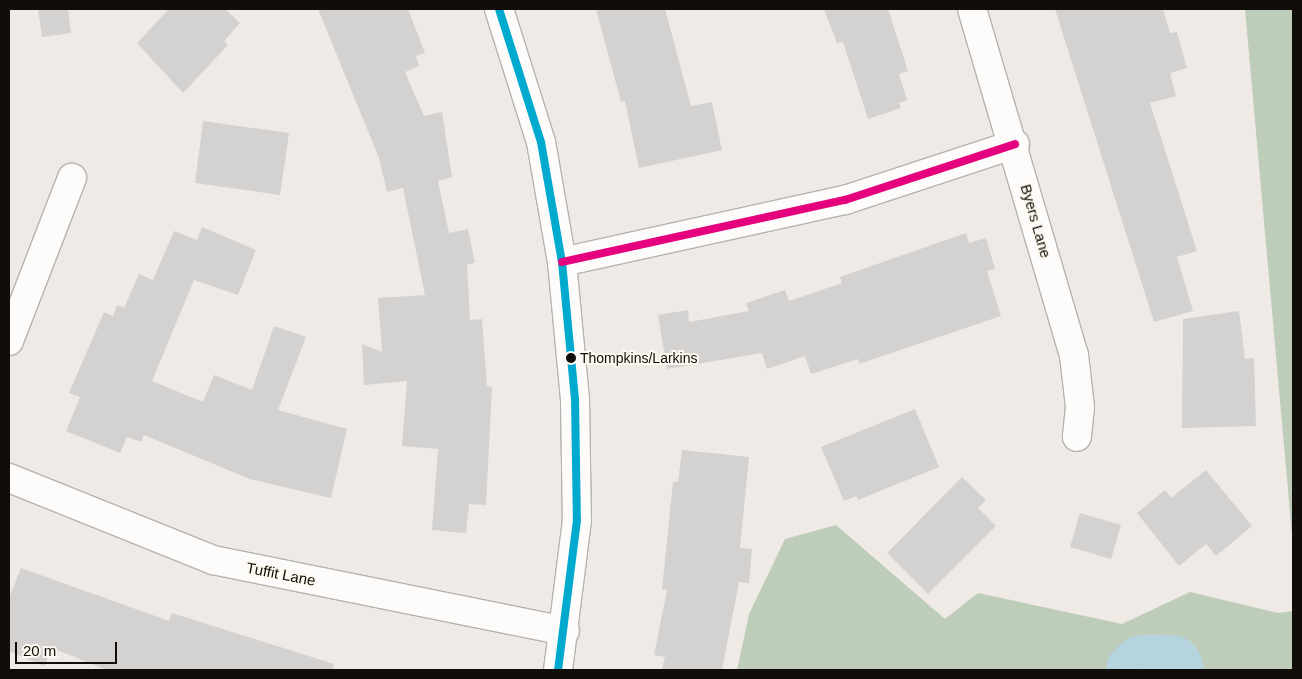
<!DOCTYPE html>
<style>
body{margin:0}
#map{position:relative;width:1302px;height:679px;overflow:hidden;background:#efeae5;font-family:Helvetica,sans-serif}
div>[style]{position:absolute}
.forest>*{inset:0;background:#beccba}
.river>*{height:61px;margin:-30.5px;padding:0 30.5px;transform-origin:30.5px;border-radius:30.5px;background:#b5d4dd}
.building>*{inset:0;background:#d4d1d1}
.roads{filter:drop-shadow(1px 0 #b6b3af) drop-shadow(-1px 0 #b6b3af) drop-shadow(0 1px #b6b3af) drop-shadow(0 -1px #b6b3af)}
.minor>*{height:28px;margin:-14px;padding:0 14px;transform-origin:14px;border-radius:14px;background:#fdfcfb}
.tertiary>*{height:28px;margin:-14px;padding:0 14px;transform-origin:14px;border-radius:14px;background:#fdfcfb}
.bus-1>*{height:8px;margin:-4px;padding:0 4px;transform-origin:4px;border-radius:4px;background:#00a9ce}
.bus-2>*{height:8px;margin:-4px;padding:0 4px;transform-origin:4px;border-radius:4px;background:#e5007d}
.dots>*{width:14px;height:14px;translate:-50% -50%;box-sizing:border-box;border:2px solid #fff8f0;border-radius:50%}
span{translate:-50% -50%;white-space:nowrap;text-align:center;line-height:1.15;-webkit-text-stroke:4px #fff8f0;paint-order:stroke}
.bus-label{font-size:14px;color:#100d0a}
.left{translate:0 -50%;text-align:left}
.street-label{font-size:15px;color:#100d0a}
.frame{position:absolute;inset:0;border:10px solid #100d0a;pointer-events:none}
.scale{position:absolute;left:15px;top:642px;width:102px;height:22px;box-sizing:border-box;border:2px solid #100d0a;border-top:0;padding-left:6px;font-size:15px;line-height:18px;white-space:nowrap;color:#100d0a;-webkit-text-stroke:4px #fff8f0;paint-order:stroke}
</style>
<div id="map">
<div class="forest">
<i style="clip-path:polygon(1245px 9px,1293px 9px,1293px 546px)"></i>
<i style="clip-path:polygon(836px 525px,945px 619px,978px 593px,1122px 624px,1190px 592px,1278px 613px,1293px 611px,1293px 670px,737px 670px,749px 614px,785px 539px)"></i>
</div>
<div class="river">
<i style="left:1136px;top:670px;width:9px;rotate:-36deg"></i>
<i style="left:1143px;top:665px;width:28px"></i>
<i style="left:1171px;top:665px;width:5px;rotate:68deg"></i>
</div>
<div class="building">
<i style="clip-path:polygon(38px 9px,68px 9px,71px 33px,42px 37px)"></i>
<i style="clip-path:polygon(169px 9px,225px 9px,240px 23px,224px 41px,228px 45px,183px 93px,137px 43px)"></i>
<i style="clip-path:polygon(318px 9px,408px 9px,425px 53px,416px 56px,419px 66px,405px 72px,424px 116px,442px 112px,452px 177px,438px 181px,449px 233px,468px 229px,475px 263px,467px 264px,470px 320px,482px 319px,487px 386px,492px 387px,486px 505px,469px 504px,466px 533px,432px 530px,438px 449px,402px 446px,407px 381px,364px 385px,362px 344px,382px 352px,378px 298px,425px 295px,403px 188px,387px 192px,379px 158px)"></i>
<i style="clip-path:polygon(596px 9px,665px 9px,691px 106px,712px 102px,722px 150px,639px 168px,625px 101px,621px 102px)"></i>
<i style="clip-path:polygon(824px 9px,888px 9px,908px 71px,899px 74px,907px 100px,899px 103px,901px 108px,868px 119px,843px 42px,837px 43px)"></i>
<i style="clip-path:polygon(1055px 9px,1163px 9px,1170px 33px,1177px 32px,1187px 68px,1170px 73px,1176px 96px,1150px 103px,1197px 251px,1177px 257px,1193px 311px,1154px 322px)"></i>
<i style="clip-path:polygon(203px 121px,289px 133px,280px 195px,195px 183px)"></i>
<i style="clip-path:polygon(202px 227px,256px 250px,238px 295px,194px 280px,152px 381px,203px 402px,214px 375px,252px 390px,274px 326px,306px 337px,278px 410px,347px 429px,331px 498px,250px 479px,144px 435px,141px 442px,127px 437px,120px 453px,66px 431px,80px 397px,69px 393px,104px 312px,113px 316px,117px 305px,124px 308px,139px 274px,153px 280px,174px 231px,197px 240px)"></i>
<i style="clip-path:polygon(966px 233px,969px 243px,986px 238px,995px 269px,987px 271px,1001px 316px,859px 364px,858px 359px,811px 374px,805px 356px,767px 369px,762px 353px,667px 369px,658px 315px,688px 310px,689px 322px,749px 311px,746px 303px,785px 290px,789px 301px,842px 283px,840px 277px)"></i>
<i style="clip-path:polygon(1239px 311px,1245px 359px,1254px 358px,1256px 426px,1182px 428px,1183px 319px)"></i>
<i style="clip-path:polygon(915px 409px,939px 467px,858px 500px,856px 496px,844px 501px,821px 447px)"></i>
<i style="clip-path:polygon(682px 450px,749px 457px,740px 548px,752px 549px,749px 583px,739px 582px,722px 670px,662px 670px,665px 657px,654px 655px,667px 590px,662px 589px,673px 482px,678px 482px)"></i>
<i style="clip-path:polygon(1206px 470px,1252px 526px,1216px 556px,1206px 544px,1179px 566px,1137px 513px,1165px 490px,1171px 498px)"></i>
<i style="clip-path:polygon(962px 477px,986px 500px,978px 508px,996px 526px,928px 594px,887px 553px)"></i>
<i style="clip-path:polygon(1080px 513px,1121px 525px,1111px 559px,1070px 547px)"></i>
<i style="clip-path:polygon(21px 568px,169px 621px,172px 613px,334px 664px,333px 670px,107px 670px,52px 648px,44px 666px,9px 651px,9px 598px)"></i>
</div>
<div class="roads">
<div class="minor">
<i style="left:972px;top:9px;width:361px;rotate:73.6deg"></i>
<i style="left:1074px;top:355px;width:52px;rotate:83.4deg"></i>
<i style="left:1080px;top:407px;width:30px;rotate:96deg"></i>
<i style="left:562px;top:262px;width:290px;rotate:-12.4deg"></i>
<i style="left:845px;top:200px;width:179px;rotate:-18.2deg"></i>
<i style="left:9px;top:341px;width:175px;rotate:-68.9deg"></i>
<i style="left:9px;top:478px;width:220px;rotate:21.9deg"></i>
<i style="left:213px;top:560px;width:359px;rotate:11.4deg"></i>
</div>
<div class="tertiary">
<i style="left:499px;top:9px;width:139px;rotate:72.5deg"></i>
<i style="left:541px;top:142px;width:122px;rotate:80.1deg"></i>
<i style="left:562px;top:262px;width:138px;rotate:84.6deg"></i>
<i style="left:575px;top:399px;width:121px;rotate:89.1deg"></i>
<i style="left:577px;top:520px;width:151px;rotate:97.2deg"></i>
</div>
</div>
<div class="bus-1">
<i style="left:499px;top:9px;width:139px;rotate:72.5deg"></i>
<i style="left:541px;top:142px;width:122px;rotate:80.1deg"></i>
<i style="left:562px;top:262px;width:138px;rotate:84.6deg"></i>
<i style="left:575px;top:399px;width:121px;rotate:89.1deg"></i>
<i style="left:577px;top:520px;width:151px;rotate:97.2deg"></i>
</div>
<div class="bus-2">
<i style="left:562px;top:262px;width:290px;rotate:-12.4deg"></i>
<i style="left:845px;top:200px;width:179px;rotate:-18.2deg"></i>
</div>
<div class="dots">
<i style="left:571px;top:358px;background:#100d0a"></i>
</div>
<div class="bus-label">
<span class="left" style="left:580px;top:358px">Thompkins/Larkins</span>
</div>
<div class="street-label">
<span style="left:1036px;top:221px;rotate:74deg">Byers Lane</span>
<span style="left:281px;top:574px;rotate:11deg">Tuffit Lane</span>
</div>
<div class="frame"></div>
<div class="scale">20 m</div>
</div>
